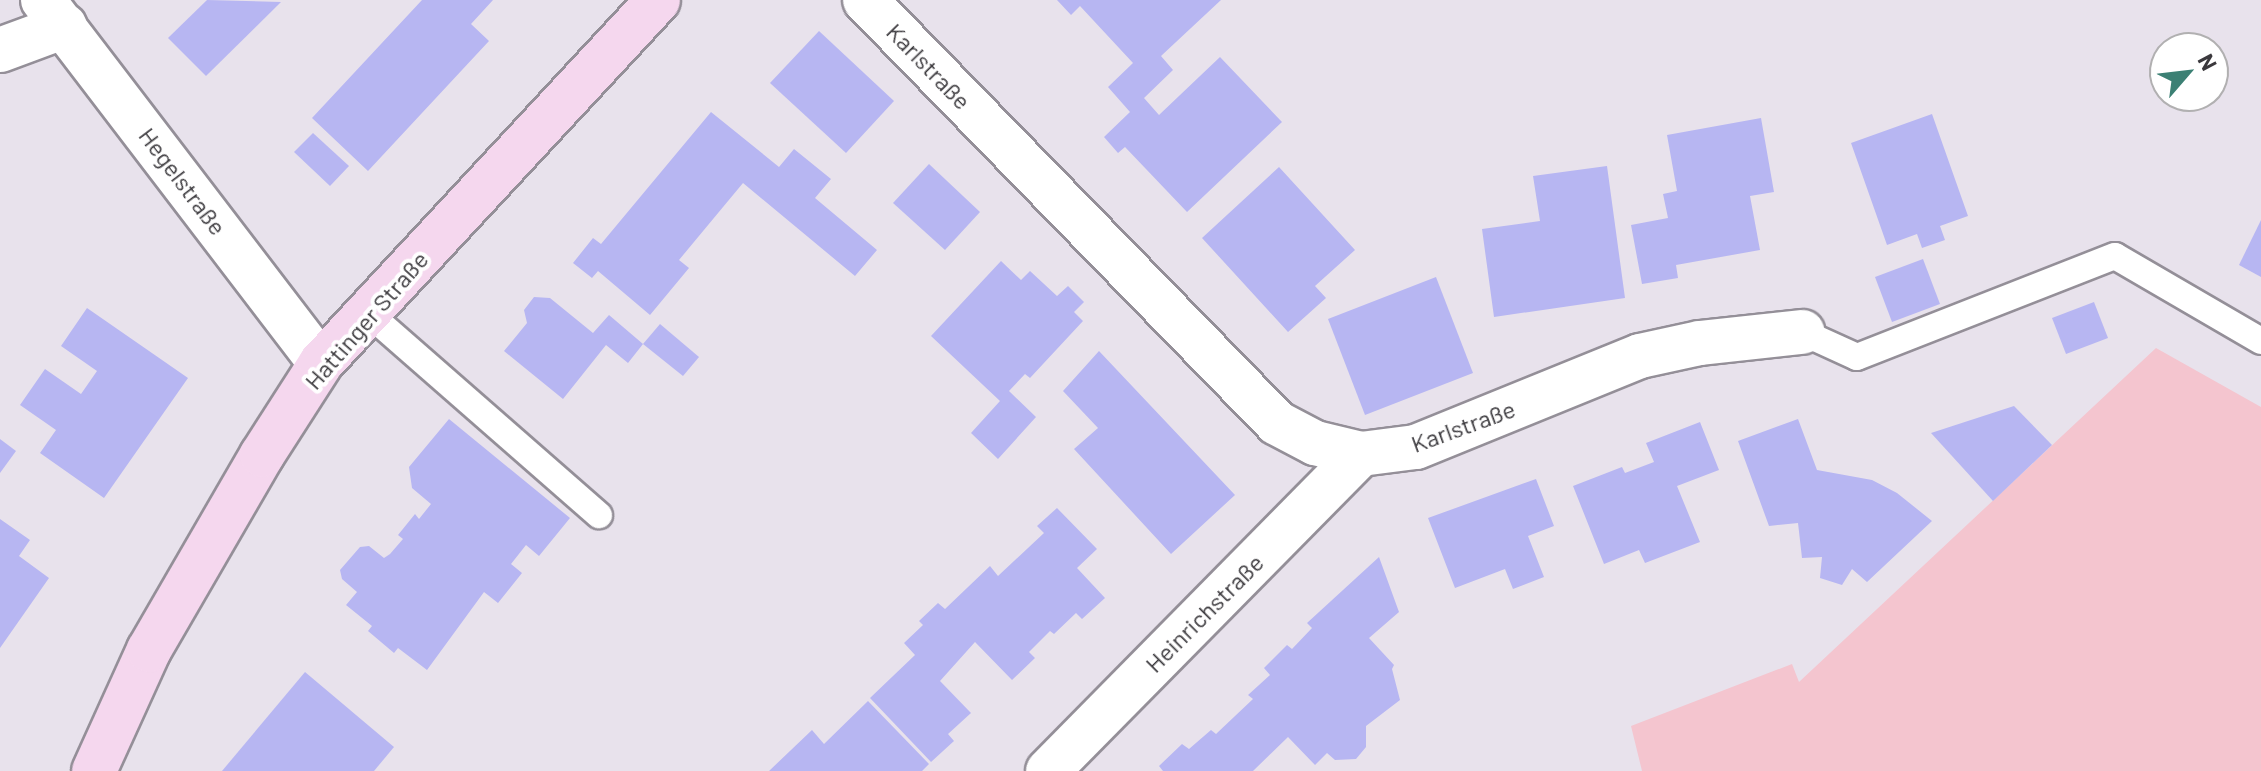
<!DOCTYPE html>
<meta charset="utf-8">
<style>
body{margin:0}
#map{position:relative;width:2261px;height:771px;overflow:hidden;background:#e8e2ec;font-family:Barlow,sans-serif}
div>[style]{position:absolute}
.green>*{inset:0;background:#f4c5cf}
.building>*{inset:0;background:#b7b6f2}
.roads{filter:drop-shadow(2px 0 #948f98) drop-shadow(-2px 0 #948f98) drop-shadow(0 2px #948f98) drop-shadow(0 -2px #948f98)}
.service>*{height:26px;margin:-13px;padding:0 13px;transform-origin:13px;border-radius:13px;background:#fff}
.minor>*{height:44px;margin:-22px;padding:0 22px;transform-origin:22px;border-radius:22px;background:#fff}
.secondary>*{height:44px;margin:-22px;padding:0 22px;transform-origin:22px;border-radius:22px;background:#f5d7ee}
span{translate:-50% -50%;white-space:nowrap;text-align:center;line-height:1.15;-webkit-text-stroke:8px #fff;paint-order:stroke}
.street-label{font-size:24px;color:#3b393d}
.north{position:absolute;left:2149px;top:32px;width:80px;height:80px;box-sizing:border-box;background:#fff;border:2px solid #b1b0b1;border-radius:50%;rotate:62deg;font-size:22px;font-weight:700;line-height:32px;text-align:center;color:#3b393d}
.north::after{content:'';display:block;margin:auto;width:28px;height:36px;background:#3c8074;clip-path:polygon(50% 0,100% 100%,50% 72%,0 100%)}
</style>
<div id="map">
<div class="green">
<i style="clip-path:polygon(2156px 348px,2261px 407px,2261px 771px,1642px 771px,1631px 726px,1792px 664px,1799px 682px)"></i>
</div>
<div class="building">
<i style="clip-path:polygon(207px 0,281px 2px,206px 76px,168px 38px)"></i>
<i style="clip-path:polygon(422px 0,493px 0,471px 24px,489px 41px,368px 171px,312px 118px)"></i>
<i style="clip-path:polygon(1057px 0,1221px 0,1161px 56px,1173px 70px,1144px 98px,1159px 115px,1220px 57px,1282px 122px,1187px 212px,1125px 147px,1118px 153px,1104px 137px,1130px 112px,1108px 87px,1133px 63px,1080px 6px,1071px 15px)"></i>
<i style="clip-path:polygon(819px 31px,894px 101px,846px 153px,770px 83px)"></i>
<i style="clip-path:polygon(711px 112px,779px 167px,794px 149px,831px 179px,815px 198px,877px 250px,855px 276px,743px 183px,679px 260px,689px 268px,650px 315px,598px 271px,592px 278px,573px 263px,593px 238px,601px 244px)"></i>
<i style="clip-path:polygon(1932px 114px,1968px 216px,1940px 226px,1945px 240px,1922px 248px,1917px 234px,1887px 245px,1851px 143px)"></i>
<i style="clip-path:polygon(1761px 118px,1774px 192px,1750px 196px,1760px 250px,1676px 265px,1678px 278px,1642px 284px,1631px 225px,1668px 218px,1663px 194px,1677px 191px,1667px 135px)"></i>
<i style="clip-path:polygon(313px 133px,349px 166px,330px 186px,294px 152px)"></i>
<i style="clip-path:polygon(929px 164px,980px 212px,945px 250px,893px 203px)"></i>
<i style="clip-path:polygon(1607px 166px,1625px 298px,1494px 317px,1482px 229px,1540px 221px,1533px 176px)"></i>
<i style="clip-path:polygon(1279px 167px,1355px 250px,1315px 286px,1326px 298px,1288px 332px,1202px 238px)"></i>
<i style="clip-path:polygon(2261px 220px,2261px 277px,2239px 265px)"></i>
<i style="clip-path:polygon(1923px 259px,1940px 304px,1892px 322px,1875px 277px)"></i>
<i style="clip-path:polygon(1001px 261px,1021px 280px,1030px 271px,1057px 296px,1068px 286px,1084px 302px,1074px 312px,1083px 321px,1030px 378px,1025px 374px,1009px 391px,1036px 417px,998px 459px,971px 433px,1000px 401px,931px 336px)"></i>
<i style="clip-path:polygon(1436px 277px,1473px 373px,1365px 415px,1328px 319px)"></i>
<i style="clip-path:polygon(534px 297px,550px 298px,593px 333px,609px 315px,643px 344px,628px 363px,606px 345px,563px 399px,504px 351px,527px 323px,524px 310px)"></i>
<i style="clip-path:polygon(2094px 302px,2108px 338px,2066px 354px,2052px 318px)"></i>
<i style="clip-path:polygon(87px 308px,188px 378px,104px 498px,40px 453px,56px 430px,20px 405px,45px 369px,81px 394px,97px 371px,61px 346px)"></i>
<i style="clip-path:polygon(660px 324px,699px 357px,683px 376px,643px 344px)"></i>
<i style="clip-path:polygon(1099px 351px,1235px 495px,1171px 554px,1074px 449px,1098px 428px,1063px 391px)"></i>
<i style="clip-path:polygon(2014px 406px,2052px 445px,1993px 501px,1931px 433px)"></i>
<i style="clip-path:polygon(449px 419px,570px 518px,539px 556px,526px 545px,511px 564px,522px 573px,498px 603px,484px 592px,427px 670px,398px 648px,394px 653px,368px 631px,372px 626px,346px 605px,357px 592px,342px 579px,340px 570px,360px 547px,369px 546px,384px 558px,390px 554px,403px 539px,398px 535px,415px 514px,419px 519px,431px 504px,412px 488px,409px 467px)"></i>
<i style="clip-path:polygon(1798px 419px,1817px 470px,1872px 480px,1897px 493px,1932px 521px,1867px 582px,1852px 569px,1842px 585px,1820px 578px,1822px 557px,1802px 558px,1798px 523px,1769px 526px,1738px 441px)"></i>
<i style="clip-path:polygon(1700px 422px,1719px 470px,1677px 486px,1700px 542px,1645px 563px,1639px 550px,1604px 564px,1573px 486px,1622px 467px,1625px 473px,1654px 462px,1646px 443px)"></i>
<i style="clip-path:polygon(0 439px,16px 451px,0 473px)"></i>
<i style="clip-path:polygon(1536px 479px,1554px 526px,1528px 536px,1544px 577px,1513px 589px,1505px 569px,1455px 588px,1428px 518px)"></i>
<i style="clip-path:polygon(1057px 508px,1097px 549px,1077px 568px,1105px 598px,1082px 619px,1076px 613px,1054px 634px,1050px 631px,1029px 652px,1035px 658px,1012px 680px,975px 642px,940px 681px,971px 713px,948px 734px,954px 741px,931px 762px,870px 698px,915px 655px,904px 643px,923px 625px,919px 621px,938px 603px,945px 609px,990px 566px,998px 576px,1044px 533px,1037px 526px)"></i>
<i style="clip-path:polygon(0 519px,30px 540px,19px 556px,49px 578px,0 648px)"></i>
<i style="clip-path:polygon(1379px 557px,1399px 612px,1369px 638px,1394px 665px,1392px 669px,1400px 700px,1366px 726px,1366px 747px,1356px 759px,1335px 760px,1327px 753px,1315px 765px,1288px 737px,1253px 771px,1163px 771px,1159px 766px,1182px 744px,1189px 749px,1211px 730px,1216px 734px,1253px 699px,1248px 695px,1270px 675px,1264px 668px,1287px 645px,1292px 649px,1312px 628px,1307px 623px)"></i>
<i style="clip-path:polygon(305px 672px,394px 747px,374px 771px,222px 771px)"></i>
<i style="clip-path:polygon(868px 701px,929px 764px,922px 771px,769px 771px,812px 730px,824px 744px)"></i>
</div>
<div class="roads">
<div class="service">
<i style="left:368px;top:313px;width:307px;rotate:41.2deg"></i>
<i style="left:1802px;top:332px;width:60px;rotate:24.4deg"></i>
<i style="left:1857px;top:357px;width:277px;rotate:-21.4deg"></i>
<i style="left:2115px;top:256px;width:169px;rotate:30.2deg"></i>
</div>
<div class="minor">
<i style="left:43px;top:0;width:457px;rotate:52.6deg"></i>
<i style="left:865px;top:0;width:590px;rotate:45.75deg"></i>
<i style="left:1277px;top:423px;width:43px;rotate:27.8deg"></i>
<i style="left:1315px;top:443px;width:47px;rotate:13.4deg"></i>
<i style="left:1361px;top:454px;width:55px;rotate:-7.3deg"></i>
<i style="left:1416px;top:447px;width:242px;rotate:-22.1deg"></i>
<i style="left:1640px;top:356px;width:61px;rotate:-12.2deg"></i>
<i style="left:1700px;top:343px;width:103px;rotate:-6.2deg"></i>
<i style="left:0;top:50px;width:69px;rotate:-20.3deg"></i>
<i style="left:1048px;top:771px;width:445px;rotate:-45.4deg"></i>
</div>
<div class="secondary">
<i style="left:94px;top:771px;width:133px;rotate:-65.6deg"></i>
<i style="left:149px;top:650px;width:225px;rotate:-59.9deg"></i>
<i style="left:262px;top:455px;width:109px;rotate:-57.3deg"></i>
<i style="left:321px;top:363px;width:495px;rotate:-47.1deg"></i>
</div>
</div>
<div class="street-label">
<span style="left:929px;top:66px;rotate:46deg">Karlstraße</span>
<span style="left:183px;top:181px;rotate:53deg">Hegelstraße</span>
<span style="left:366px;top:320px;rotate:-49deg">Hattinger Straße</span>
<span style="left:1463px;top:426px;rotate:-20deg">Karlstraße</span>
<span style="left:1204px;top:613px;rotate:-45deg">Heinrichstraße</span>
</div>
<div class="north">N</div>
</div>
